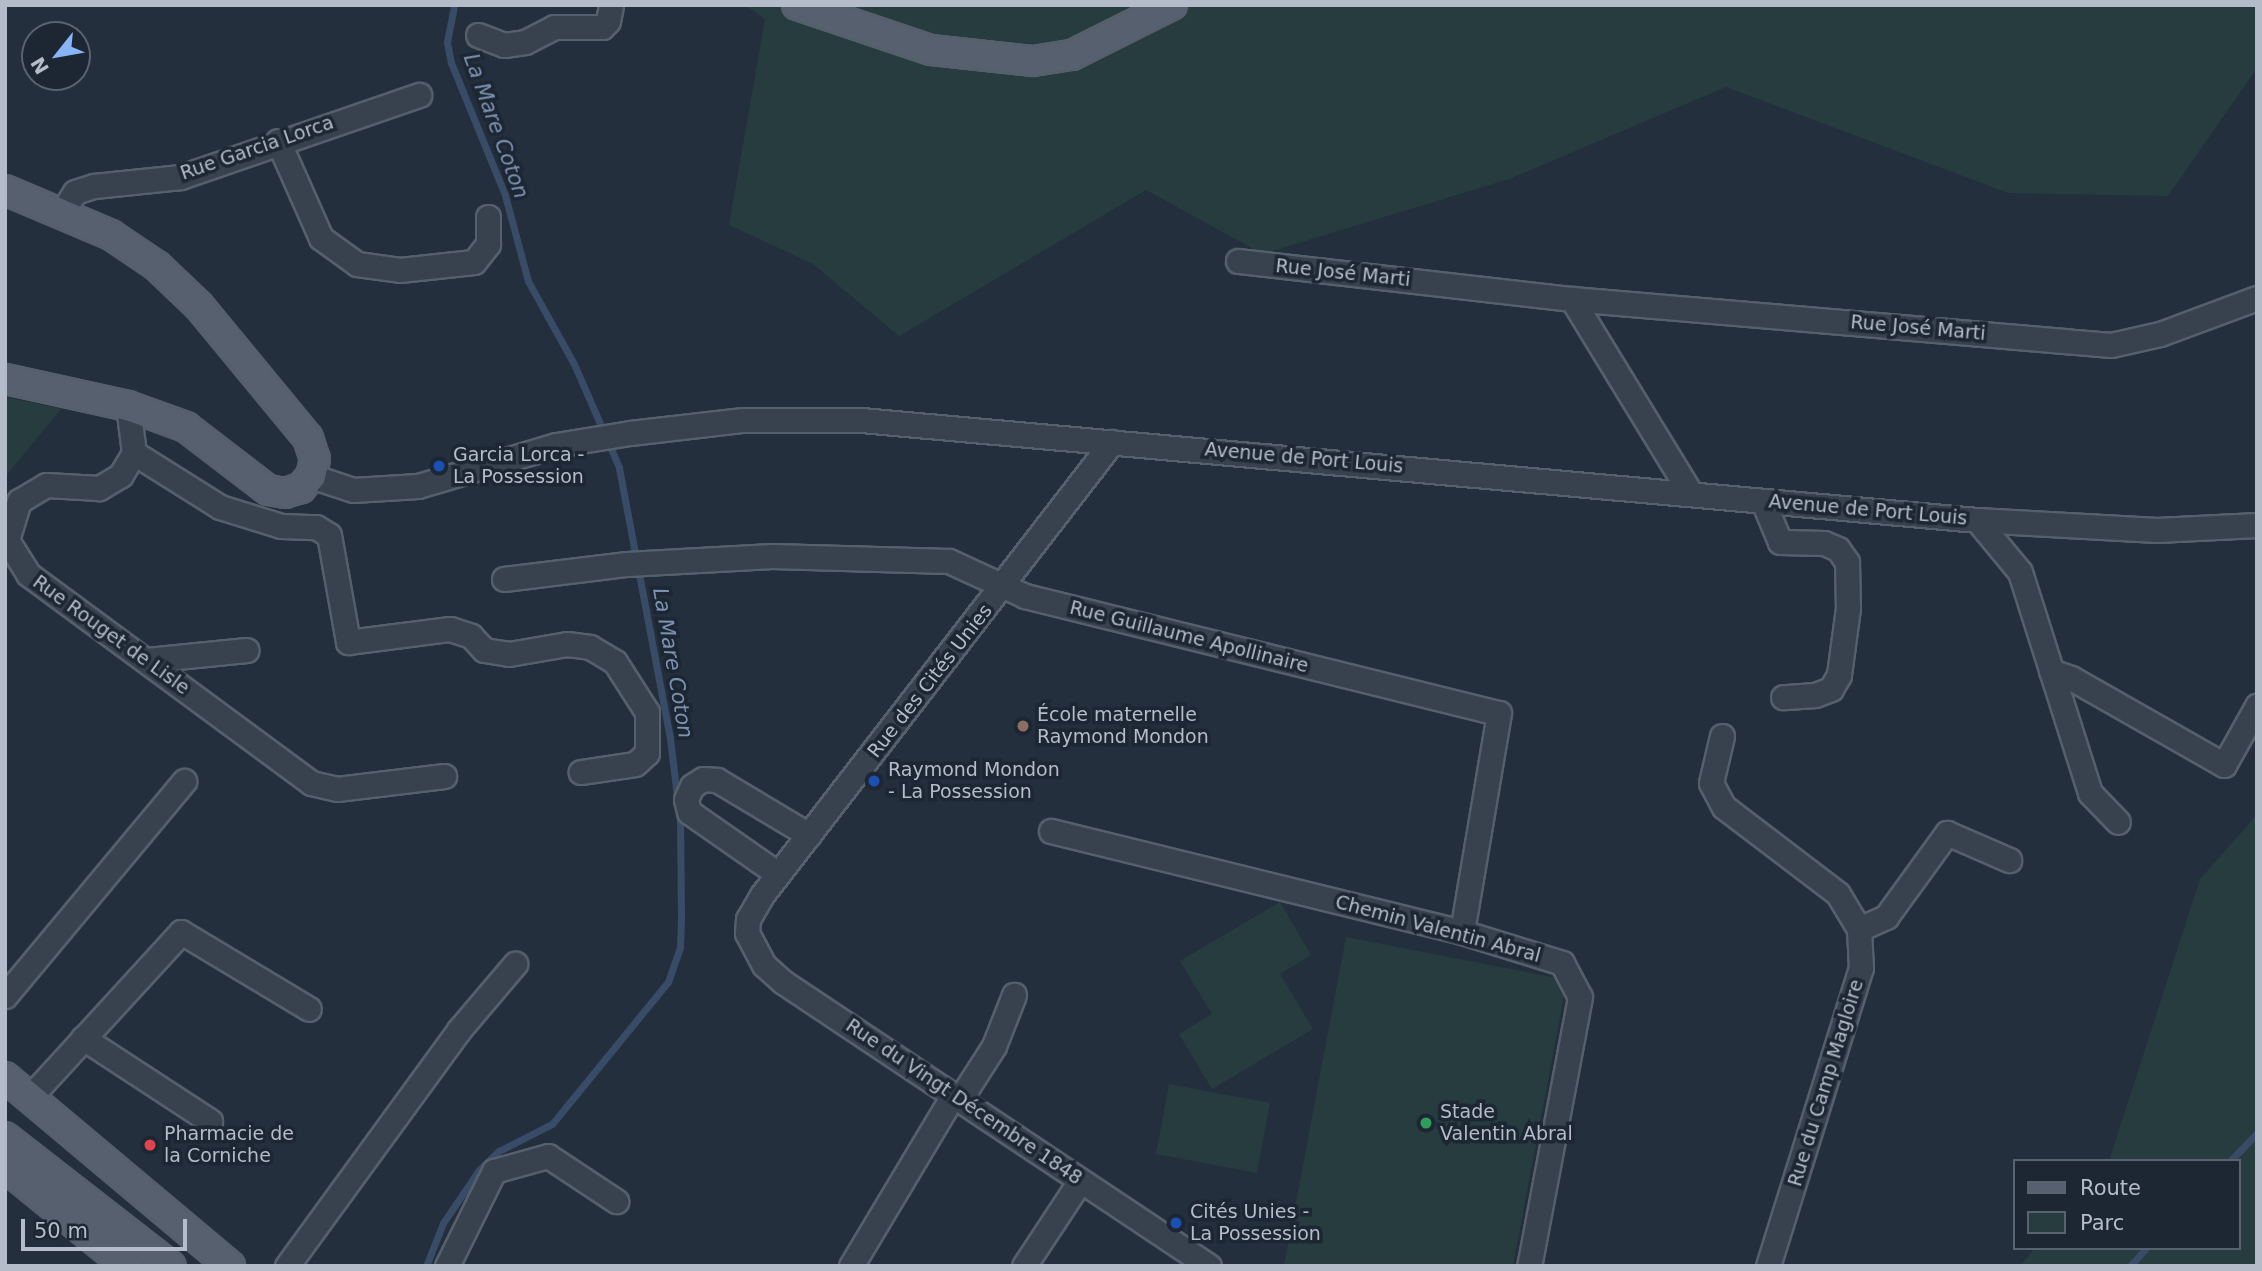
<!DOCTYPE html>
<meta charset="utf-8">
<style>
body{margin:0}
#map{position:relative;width:2262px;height:1271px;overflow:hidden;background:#242f3e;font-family:"DejaVu Sans",sans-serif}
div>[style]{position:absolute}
.green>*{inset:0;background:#263c3f}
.stream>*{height:7px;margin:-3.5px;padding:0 3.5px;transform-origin:3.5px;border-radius:3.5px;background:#394c67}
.roads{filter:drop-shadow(2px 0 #565f6c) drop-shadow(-2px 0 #565f6c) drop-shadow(0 2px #565f6c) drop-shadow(0 -2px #565f6c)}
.minor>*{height:23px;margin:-11.5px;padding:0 11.5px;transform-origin:11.5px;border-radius:11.5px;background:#38414e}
.major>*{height:28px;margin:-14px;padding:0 14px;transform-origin:14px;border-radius:14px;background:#56606e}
.dots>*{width:19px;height:19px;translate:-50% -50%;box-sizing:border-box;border:4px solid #1d2633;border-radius:50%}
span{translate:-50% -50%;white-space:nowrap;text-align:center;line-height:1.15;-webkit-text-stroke:7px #1d2633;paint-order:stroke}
.street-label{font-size:19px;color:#b4bcc9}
.poi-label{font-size:19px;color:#b4bcc9}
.left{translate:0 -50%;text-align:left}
.water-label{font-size:21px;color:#7c92b1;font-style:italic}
.frame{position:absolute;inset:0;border:7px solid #b4bcc9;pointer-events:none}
.legend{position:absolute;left:2013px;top:1159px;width:228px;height:91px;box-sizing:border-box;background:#1d2633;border:2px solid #59626f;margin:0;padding:9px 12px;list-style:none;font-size:21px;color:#b4bcc9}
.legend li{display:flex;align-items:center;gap:14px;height:35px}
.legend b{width:35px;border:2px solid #59626f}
.north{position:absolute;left:21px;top:21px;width:70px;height:70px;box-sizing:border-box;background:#1d2633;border:2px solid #59626f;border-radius:50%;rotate:239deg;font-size:19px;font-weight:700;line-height:28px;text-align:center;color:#b4bcc9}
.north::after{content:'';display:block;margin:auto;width:24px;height:32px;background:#8ab4f8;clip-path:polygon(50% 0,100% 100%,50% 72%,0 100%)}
.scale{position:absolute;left:21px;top:1219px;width:166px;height:32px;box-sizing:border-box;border:4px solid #b4bcc9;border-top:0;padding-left:9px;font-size:21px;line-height:24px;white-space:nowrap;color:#b4bcc9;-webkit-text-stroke:5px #1d2633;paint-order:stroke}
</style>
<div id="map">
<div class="green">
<i style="clip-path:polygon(745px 5px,2257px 5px,2257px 68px,2168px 196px,2008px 193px,1726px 87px,1509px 179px,1263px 254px,1146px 190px,899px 336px,813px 264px,729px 225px,765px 19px)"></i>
<i style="clip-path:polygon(5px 397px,61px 409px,5px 477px)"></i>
<i style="clip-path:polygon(2257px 815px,2257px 1266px,2020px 1266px,2035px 1248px,2239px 1248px,2239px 1161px,2109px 1161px,2200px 879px)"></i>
<i style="clip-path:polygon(1280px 902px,1311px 955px,1280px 974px,1313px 1029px,1212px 1089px,1179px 1034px,1212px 1014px,1180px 961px)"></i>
<i style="clip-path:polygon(1346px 937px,1567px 980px,1513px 1266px,1284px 1266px)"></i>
<i style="clip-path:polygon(1169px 1084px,1270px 1103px,1257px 1173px,1156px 1154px)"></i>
</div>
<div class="stream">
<i style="left:2230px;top:1161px;width:39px;rotate:-46deg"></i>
<i style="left:426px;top:1266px;width:46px;rotate:-68.4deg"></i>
<i style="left:443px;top:1223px;width:64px;rotate:-55.8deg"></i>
<i style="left:479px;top:1170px;width:28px;rotate:-44deg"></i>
<i style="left:499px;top:1151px;width:59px;rotate:-27deg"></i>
<i style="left:552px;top:1124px;width:183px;rotate:-50.8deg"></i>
<i style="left:668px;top:982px;width:37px;rotate:-71deg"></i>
<i style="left:680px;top:947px;width:33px;rotate:-88deg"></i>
<i style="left:681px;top:914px;width:93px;rotate:-90.6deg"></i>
<i style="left:680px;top:821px;width:84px;rotate:-96.9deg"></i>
<i style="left:670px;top:738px;width:276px;rotate:-100.7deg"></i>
<i style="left:619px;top:467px;width:112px;rotate:-113.6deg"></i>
<i style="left:574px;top:364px;width:95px;rotate:-119deg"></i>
<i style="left:528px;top:281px;width:89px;rotate:-105deg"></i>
<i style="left:505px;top:195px;width:143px;rotate:-112.2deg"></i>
<i style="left:451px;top:63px;width:21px;rotate:-101deg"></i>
<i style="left:447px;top:42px;width:38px;rotate:-79deg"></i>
<i style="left:2130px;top:1266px;width:24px;rotate:-48deg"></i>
</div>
<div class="roads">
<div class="minor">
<i style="left:478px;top:35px;width:28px;rotate:21deg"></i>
<i style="left:504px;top:45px;width:21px;rotate:-8deg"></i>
<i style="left:525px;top:42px;width:33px;rotate:-27deg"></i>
<i style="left:554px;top:27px;width:48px"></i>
<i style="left:602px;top:27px;width:8px;rotate:-45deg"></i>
<i style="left:608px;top:21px;width:16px;rotate:-79deg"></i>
<i style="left:278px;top:141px;width:106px;rotate:66.1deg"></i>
<i style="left:321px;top:238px;width:44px;rotate:35.8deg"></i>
<i style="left:357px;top:264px;width:43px;rotate:7.9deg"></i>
<i style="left:400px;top:270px;width:74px;rotate:-6.2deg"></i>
<i style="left:474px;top:262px;width:23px;rotate:-52deg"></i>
<i style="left:488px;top:244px;width:27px;rotate:-90deg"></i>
<i style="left:63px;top:211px;width:22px;rotate:-58deg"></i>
<i style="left:75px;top:192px;width:20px;rotate:-18deg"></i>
<i style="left:94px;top:186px;width:87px;rotate:-5.9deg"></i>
<i style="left:181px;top:177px;width:252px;rotate:-19deg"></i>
<i style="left:1238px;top:261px;width:336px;rotate:6.5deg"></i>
<i style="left:1572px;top:299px;width:541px;rotate:4.88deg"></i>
<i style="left:2111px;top:345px;width:50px;rotate:-12.7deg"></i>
<i style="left:2160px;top:334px;width:103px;rotate:-20.4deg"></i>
<i style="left:1572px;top:299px;width:225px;rotate:58.6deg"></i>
<i style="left:128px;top:406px;width:47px;rotate:82.7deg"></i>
<i style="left:1112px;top:442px;width:572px;rotate:127.69deg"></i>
<i style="left:762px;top:895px;width:28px;rotate:120deg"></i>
<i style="left:748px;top:919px;width:14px;rotate:94deg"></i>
<i style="left:747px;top:933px;width:36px;rotate:62deg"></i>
<i style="left:764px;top:965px;width:25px;rotate:42deg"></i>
<i style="left:783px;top:982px;width:512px;rotate:33.69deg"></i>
<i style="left:134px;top:453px;width:102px;rotate:32.1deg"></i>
<i style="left:220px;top:507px;width:64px;rotate:17.3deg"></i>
<i style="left:281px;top:526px;width:35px;rotate:2deg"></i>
<i style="left:316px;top:527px;width:15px;rotate:32deg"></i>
<i style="left:329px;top:535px;width:109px;rotate:79.9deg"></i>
<i style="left:348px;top:642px;width:103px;rotate:-7.3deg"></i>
<i style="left:450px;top:629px;width:22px;rotate:18deg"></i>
<i style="left:471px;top:636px;width:19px;rotate:47deg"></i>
<i style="left:484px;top:650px;width:25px;rotate:9deg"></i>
<i style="left:509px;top:654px;width:59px;rotate:-9.8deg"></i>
<i style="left:567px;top:644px;width:23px;rotate:7deg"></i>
<i style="left:590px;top:647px;width:29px;rotate:31deg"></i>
<i style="left:615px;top:662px;width:59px;rotate:57.4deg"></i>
<i style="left:647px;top:712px;width:41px;rotate:90deg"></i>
<i style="left:647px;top:753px;width:16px;rotate:137deg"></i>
<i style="left:635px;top:764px;width:55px;rotate:171.6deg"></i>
<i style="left:134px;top:453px;width:26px;rotate:121deg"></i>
<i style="left:121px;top:475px;width:26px;rotate:149deg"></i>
<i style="left:99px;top:488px;width:53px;rotate:-176.8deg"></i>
<i style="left:46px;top:485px;width:31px;rotate:149deg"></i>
<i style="left:19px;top:501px;width:41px;rotate:107.1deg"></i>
<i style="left:7px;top:540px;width:40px;rotate:58deg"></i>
<i style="left:28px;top:574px;width:352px;rotate:36.4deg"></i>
<i style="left:311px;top:783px;width:27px;rotate:13deg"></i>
<i style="left:337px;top:789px;width:108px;rotate:-6.9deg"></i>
<i style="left:311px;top:476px;width:44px;rotate:18.4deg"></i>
<i style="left:353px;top:490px;width:65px;rotate:-3.5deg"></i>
<i style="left:418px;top:486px;width:144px;rotate:-16.5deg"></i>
<i style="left:556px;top:445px;width:75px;rotate:-9.2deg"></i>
<i style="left:630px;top:433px;width:114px;rotate:-6.6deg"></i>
<i style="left:743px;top:420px;width:118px"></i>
<i style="left:861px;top:420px;width:1120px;rotate:5.12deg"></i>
<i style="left:1977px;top:520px;width:180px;rotate:3.2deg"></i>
<i style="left:2157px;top:530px;width:100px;rotate:-2.9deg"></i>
<i style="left:1763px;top:501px;width:44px;rotate:67.5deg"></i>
<i style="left:1780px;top:542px;width:44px;rotate:1.3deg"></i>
<i style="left:1824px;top:543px;width:15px;rotate:23deg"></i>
<i style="left:1838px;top:549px;width:16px;rotate:55deg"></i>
<i style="left:1847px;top:562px;width:46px;rotate:88.8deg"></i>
<i style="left:1848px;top:608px;width:68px;rotate:97.7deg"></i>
<i style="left:1839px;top:675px;width:16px;rotate:120deg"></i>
<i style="left:1831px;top:689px;width:17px;rotate:159deg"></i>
<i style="left:1815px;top:695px;width:32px;rotate:176deg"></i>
<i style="left:1977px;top:520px;width:67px;rotate:50.4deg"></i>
<i style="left:2020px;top:572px;width:232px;rotate:72.4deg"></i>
<i style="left:2090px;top:793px;width:40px;rotate:46deg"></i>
<i style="left:504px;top:579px;width:124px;rotate:-7deg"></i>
<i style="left:627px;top:564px;width:145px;rotate:-3.2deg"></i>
<i style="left:772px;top:556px;width:177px;rotate:1.6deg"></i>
<i style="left:949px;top:561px;width:84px;rotate:24.7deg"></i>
<i style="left:1025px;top:596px;width:488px;rotate:13.9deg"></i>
<i style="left:1499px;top:713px;width:222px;rotate:99.6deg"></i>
<i style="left:147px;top:660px;width:100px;rotate:-5.7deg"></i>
<i style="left:2051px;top:671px;width:21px;rotate:19deg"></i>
<i style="left:2071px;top:678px;width:176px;rotate:29.6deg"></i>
<i style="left:2224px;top:765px;width:68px;rotate:-60.8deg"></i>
<i style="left:1722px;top:736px;width:48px;rotate:103.2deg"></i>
<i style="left:1711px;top:783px;width:27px;rotate:62deg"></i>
<i style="left:1724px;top:807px;width:143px;rotate:37.3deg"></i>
<i style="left:1838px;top:894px;width:41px;rotate:59deg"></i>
<i style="left:1051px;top:831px;width:423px;rotate:13.8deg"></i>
<i style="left:1462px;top:932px;width:105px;rotate:17.2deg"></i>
<i style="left:1562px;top:963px;width:38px;rotate:62deg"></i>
<i style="left:1580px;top:997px;width:274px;rotate:100.7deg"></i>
<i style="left:778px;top:874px;width:108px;rotate:-145.1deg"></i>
<i style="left:689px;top:812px;width:13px;rotate:-103deg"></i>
<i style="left:686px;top:799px;width:14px;rotate:-65deg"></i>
<i style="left:692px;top:786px;width:13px;rotate:-32deg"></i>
<i style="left:703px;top:779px;width:14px;rotate:4deg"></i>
<i style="left:717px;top:780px;width:107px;rotate:30.9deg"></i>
<i style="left:5px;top:996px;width:280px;rotate:-50.2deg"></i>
<i style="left:83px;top:1038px;width:152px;rotate:33.2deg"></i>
<i style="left:29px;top:1098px;width:225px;rotate:-47.5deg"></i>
<i style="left:181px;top:932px;width:149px;rotate:31deg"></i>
<i style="left:960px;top:1099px;width:63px;rotate:-57.3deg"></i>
<i style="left:994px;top:1046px;width:55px;rotate:-68.6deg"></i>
<i style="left:287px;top:1266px;width:292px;rotate:-53.9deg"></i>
<i style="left:459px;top:1030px;width:87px;rotate:-49.7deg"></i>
<i style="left:447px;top:1266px;width:106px;rotate:-63.7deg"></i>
<i style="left:494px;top:1171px;width:56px;rotate:-15.5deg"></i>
<i style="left:548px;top:1156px;width:82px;rotate:33.5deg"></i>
<i style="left:851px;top:1266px;width:200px;rotate:-59.1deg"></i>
<i style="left:1024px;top:1266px;width:102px;rotate:-56.6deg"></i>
<i style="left:1768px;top:1266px;width:312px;rotate:-72.7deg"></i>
<i style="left:1861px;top:968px;width:39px;rotate:-93deg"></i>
<i style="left:1859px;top:929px;width:30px;rotate:-24deg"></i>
<i style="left:1886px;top:917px;width:104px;rotate:-54deg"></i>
<i style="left:1947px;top:833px;width:68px;rotate:23.5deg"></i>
</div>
<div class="major">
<i style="left:797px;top:5px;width:141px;rotate:18.6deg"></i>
<i style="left:931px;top:50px;width:103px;rotate:6.2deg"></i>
<i style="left:1033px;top:61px;width:39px;rotate:-9deg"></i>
<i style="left:1072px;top:55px;width:112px;rotate:-26.6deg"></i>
<i style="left:5px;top:190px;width:115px;rotate:23deg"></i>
<i style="left:111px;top:235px;width:55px;rotate:34deg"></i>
<i style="left:157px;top:266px;width:58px;rotate:43.6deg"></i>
<i style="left:199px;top:306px;width:171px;rotate:50.5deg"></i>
<i style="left:308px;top:438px;width:22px;rotate:72deg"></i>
<i style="left:315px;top:459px;width:17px;rotate:103deg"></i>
<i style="left:311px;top:476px;width:16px;rotate:130deg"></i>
<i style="left:301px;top:488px;width:17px;rotate:163deg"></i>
<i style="left:285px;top:493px;width:17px;rotate:-170deg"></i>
<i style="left:268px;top:490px;width:103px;rotate:-142.5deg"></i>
<i style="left:186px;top:427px;width:62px;rotate:-160.1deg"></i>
<i style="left:128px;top:406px;width:126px;rotate:-167.6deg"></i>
<i style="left:5px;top:1077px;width:294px;rotate:40deg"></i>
<i style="left:5px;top:1137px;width:210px;rotate:37.9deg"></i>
<i style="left:5px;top:1167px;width:157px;rotate:39.1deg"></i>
</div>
</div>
<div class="dots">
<i style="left:439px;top:466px;background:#1a4fb4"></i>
<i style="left:1023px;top:726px;background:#8d6e63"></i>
<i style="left:874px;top:781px;background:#1a4fb4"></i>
<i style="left:1426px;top:1123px;background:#2e9e5b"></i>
<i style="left:150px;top:1145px;background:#e0444e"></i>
<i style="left:1176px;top:1223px;background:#1a4fb4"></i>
</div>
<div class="street-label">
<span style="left:257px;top:148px;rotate:-19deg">Rue Garcia Lorca</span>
<span style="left:1343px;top:273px;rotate:6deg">Rue José Marti</span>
<span style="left:1918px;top:328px;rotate:5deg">Rue José Marti</span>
<span style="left:1304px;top:458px;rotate:5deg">Avenue de Port Louis</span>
<span style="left:1868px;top:510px;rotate:5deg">Avenue de Port Louis</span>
<span style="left:111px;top:635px;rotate:36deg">Rue Rouget de Lisle</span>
<span style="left:1189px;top:637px;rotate:14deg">Rue Guillaume Apollinaire</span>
<span style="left:930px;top:681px;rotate:-52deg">Rue des Cités Unies</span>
<span style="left:1438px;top:929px;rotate:15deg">Chemin Valentin Abral</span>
<span style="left:1826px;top:1083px;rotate:-73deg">Rue du Camp Magloire</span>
<span style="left:964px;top:1102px;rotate:34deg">Rue du Vingt Décembre 1848</span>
</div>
<div class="poi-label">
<span class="left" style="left:453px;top:466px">Garcia Lorca -<br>La Possession</span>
<span class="left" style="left:1037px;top:726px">École maternelle<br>Raymond Mondon</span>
<span class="left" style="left:888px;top:781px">Raymond Mondon<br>- La Possession</span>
<span class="left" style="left:1440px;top:1123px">Stade<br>Valentin Abral</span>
<span class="left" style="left:164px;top:1145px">Pharmacie de<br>la Corniche</span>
<span class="left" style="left:1190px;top:1223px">Cités Unies -<br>La Possession</span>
</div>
<div class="water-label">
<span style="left:496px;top:126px;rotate:70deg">La Mare Coton</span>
<span style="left:673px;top:663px;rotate:80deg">La Mare Coton</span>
</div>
<div class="frame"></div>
<ul class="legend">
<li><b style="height:9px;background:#56606e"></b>Route</li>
<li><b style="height:19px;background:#263c3f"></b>Parc</li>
</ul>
<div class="north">N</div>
<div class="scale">50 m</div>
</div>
